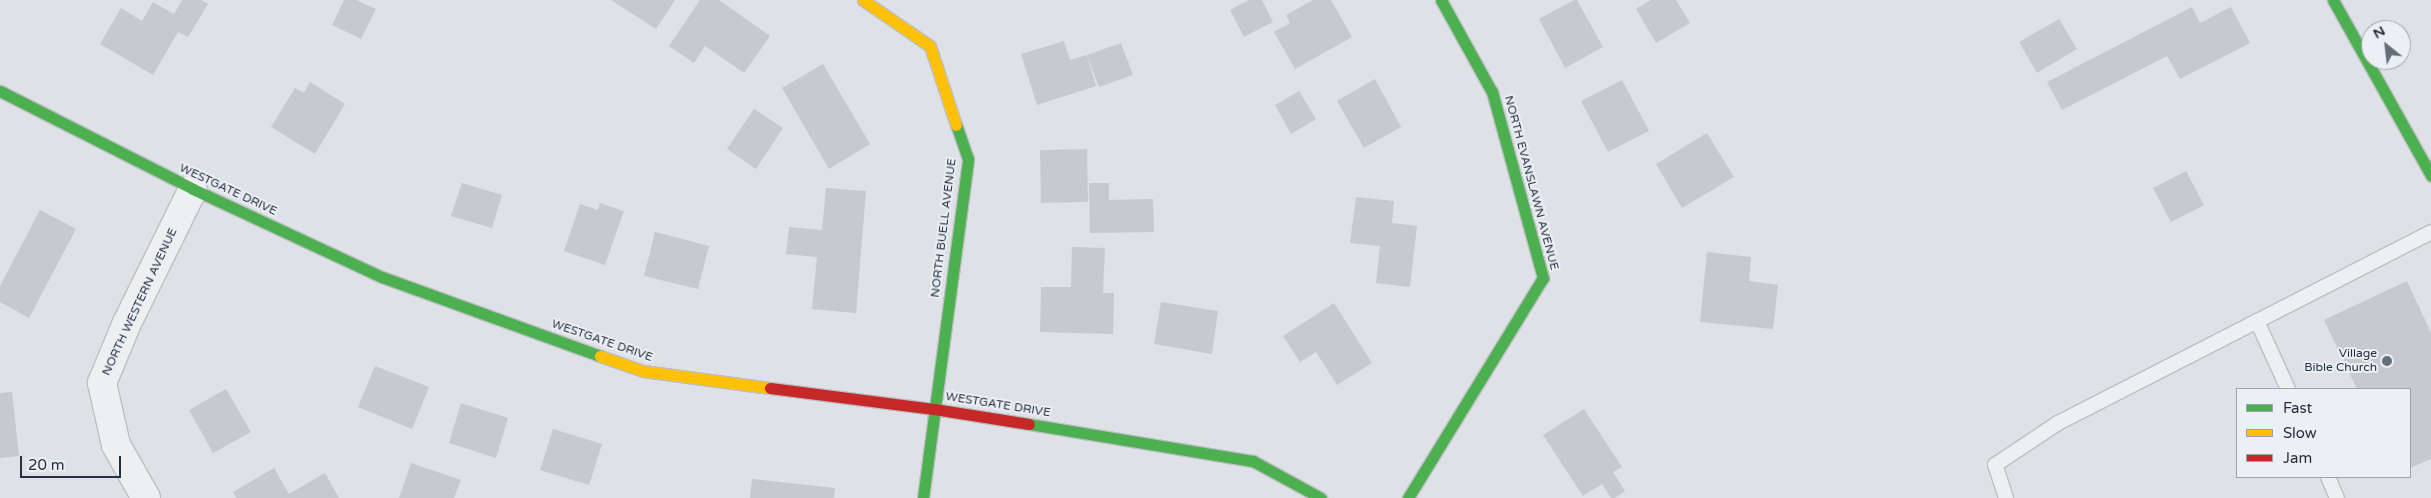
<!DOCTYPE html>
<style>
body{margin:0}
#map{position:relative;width:2431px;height:498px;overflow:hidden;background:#dee1e5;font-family:"Varela Round",sans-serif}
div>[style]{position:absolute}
.building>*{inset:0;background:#c6c9cd}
.roads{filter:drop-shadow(1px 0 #bcbfc3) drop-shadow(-1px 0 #bcbfc3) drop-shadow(0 1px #bcbfc3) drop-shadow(0 -1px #bcbfc3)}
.lane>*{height:14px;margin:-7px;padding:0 7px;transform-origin:7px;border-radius:7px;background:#eeeff1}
.street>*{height:28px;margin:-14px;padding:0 14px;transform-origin:14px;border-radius:14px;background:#eeeff1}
.fast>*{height:11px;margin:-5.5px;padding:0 5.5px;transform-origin:5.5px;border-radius:5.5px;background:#4caf50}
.slow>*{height:11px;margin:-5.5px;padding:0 5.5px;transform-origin:5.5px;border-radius:5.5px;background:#ffc107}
.jam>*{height:11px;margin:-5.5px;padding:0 5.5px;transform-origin:5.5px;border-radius:5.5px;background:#c62828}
.dots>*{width:14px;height:14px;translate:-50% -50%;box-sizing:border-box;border:2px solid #ebf0f5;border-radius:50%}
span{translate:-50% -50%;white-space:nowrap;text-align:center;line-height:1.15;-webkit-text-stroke:4px #ebf0f5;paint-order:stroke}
.street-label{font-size:12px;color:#242f3f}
.poi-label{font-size:12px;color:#242f3f}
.right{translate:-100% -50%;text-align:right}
.legend{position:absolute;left:2236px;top:388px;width:175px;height:90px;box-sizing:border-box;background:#ebf0f5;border:1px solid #9ba3ac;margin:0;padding:6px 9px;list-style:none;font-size:15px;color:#242f3f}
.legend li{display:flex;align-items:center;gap:10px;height:25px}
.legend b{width:25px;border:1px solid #9ba3ac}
.north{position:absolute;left:2361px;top:20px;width:50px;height:50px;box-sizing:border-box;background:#ebf0f5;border:1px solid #9ba3ac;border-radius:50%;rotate:331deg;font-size:14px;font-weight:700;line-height:20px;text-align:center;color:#242f3f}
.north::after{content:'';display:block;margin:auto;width:18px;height:22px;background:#656d79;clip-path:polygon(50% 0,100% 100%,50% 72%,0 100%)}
.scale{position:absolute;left:20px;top:456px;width:101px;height:22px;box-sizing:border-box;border:2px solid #242f3f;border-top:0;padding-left:6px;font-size:15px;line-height:18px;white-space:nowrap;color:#242f3f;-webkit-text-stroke:4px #ebf0f5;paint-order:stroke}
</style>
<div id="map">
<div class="building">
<i style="clip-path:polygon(182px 0,201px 0,208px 4px,188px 37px,178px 32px,153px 75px,100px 44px,121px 8px,142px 21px,153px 2px,174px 14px)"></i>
<i style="clip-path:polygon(344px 0,356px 0,376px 9px,361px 39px,332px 25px)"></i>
<i style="clip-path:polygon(611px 0,675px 0,656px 29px)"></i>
<i style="clip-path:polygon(700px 0,719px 0,770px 36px,744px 73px,705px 46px,694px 63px,669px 46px)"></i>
<i style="clip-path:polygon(1249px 0,1262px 0,1273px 22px,1244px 37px,1230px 10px)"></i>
<i style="clip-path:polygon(1313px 0,1331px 0,1352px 37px,1295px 69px,1274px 32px,1290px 23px,1286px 15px)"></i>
<i style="clip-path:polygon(1574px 0,1577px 0,1603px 47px,1565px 68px,1539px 19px)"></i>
<i style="clip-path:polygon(1651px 0,1676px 0,1690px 23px,1656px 43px,1636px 9px)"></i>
<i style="clip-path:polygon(2192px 7px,2200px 23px,2231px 7px,2250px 43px,2180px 79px,2167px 56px,2062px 110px,2047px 82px)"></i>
<i style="clip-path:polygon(2059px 19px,2077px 49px,2037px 73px,2019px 42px)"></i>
<i style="clip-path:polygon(1064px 41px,1070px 60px,1087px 55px,1096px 86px,1037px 105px,1021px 54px)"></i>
<i style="clip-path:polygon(1121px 43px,1133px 75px,1099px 87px,1087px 55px)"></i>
<i style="clip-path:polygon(823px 64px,870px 144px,829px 169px,782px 88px)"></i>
<i style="clip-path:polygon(1375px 79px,1401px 127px,1364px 148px,1337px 101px)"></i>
<i style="clip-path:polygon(1622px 80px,1649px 131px,1608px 152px,1581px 101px)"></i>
<i style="clip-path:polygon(310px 82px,345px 104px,315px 154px,271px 127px,295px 88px,304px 93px)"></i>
<i style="clip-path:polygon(1299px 91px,1316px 119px,1291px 134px,1275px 105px)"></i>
<i style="clip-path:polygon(754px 109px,783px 128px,756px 169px,727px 149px)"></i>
<i style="clip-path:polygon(1707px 133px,1734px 177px,1682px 208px,1656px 164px)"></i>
<i style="clip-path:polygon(1087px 149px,1088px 202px,1041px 203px,1040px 150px)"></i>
<i style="clip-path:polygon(2186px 171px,2204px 205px,2171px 222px,2153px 188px)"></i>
<i style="clip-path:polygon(462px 183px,502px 195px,492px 228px,451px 216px)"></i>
<i style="clip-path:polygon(1089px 183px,1109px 183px,1109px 200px,1153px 199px,1154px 232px,1090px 233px)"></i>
<i style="clip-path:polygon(826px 188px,866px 191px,856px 313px,812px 309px,817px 257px,786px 254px,789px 227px,822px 230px)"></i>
<i style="clip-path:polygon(1356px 197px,1394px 201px,1392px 223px,1417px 226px,1410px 287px,1376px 283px,1380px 246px,1350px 243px)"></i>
<i style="clip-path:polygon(600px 203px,624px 211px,605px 265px,564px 251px,580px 204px,598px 210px)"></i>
<i style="clip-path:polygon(40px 210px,76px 229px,29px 318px,0 302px,0 286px)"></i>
<i style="clip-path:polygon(655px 232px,709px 246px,698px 289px,644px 276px)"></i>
<i style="clip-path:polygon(1072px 247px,1105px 248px,1103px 293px,1114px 293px,1113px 334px,1040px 332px,1041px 287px,1071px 287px)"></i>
<i style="clip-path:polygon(1707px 252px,1751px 257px,1749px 281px,1778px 285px,1773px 329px,1700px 322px)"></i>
<i style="clip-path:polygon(2407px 281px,2431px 333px,2431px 459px,2410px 468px,2410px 389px,2357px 389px,2324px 320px)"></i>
<i style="clip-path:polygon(1161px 302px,1218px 311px,1212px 354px,1154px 344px)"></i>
<i style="clip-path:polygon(1334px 303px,1372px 363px,1337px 385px,1316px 352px,1300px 362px,1283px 336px)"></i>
<i style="clip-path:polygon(375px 366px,429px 387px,412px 429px,358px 407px)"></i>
<i style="clip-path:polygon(226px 389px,251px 432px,213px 453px,189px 410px)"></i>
<i style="clip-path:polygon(12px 392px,19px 456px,0 458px,0 393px)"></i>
<i style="clip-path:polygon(461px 403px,508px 418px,496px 458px,449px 443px)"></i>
<i style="clip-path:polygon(1584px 409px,1622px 467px,1613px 472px,1625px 491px,1615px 498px,1611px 498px,1602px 484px,1583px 496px,1543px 435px)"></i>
<i style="clip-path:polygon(553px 429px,602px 444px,589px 485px,540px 470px)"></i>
<i style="clip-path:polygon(411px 463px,461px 480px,454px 498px,399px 498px)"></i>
<i style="clip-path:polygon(274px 468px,289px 494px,325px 473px,339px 498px,236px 498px,233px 492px)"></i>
<i style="clip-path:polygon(752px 479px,835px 488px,834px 498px,750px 498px)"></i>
</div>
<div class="roads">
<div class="lane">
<i style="left:2257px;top:321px;width:75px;rotate:65.5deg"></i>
<i style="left:2328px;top:477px;width:23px;rotate:67deg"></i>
<i style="left:2006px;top:498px;width:35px;rotate:-108deg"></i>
<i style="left:1995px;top:465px;width:76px;rotate:-33.7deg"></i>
<i style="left:2058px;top:423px;width:419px;rotate:-27.1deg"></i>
</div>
<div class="street">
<i style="left:146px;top:498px;width:61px;rotate:-119.5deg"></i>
<i style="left:116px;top:445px;width:64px;rotate:-102.7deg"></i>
<i style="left:102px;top:383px;width:65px;rotate:-67.4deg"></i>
<i style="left:127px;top:323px;width:149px;rotate:-63.8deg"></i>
</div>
<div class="fast">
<i style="left:2333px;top:0;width:201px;rotate:60.8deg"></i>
<i style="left:0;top:91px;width:216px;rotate:26.9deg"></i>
<i style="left:193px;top:189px;width:208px;rotate:25deg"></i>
<i style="left:382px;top:277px;width:232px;rotate:19.9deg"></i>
<i style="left:1029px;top:424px;width:227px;rotate:9.4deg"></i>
<i style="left:1253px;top:461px;width:77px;rotate:28.6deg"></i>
<i style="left:923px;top:498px;width:342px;rotate:-82.4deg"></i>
<i style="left:968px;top:159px;width:36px;rotate:-109deg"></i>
<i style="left:1408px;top:498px;width:258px;rotate:-58.5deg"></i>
<i style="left:1543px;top:278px;width:193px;rotate:-105.3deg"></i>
<i style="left:1492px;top:92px;width:105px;rotate:-119deg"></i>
</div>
<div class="slow">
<i style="left:863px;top:0;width:81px;rotate:34.5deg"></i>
<i style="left:930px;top:46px;width:83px;rotate:71.8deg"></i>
<i style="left:600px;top:356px;width:46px;rotate:19.2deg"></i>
<i style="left:643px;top:371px;width:128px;rotate:7.6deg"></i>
</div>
<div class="jam">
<i style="left:770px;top:388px;width:165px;rotate:7.3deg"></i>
<i style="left:934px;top:409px;width:96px;rotate:9deg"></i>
</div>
</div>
<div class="dots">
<i style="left:2387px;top:361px;background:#656d79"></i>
</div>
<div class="street-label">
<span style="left:1531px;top:183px;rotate:75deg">NORTH EVANSLAWN AVENUE</span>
<span style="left:228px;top:190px;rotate:25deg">WESTGATE DRIVE</span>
<span style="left:944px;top:228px;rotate:-83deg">NORTH BUELL AVENUE</span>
<span style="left:140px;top:302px;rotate:-65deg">NORTH WESTERN AVENUE</span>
<span style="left:602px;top:341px;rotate:19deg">WESTGATE DRIVE</span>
<span style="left:998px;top:405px;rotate:9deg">WESTGATE DRIVE</span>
</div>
<div class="poi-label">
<span class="right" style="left:2377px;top:361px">Village<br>Bible Church</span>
</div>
<ul class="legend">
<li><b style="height:6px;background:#4caf50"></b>Fast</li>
<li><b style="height:6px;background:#ffc107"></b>Slow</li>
<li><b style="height:6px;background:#c62828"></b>Jam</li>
</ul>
<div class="north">N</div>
<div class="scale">20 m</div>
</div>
